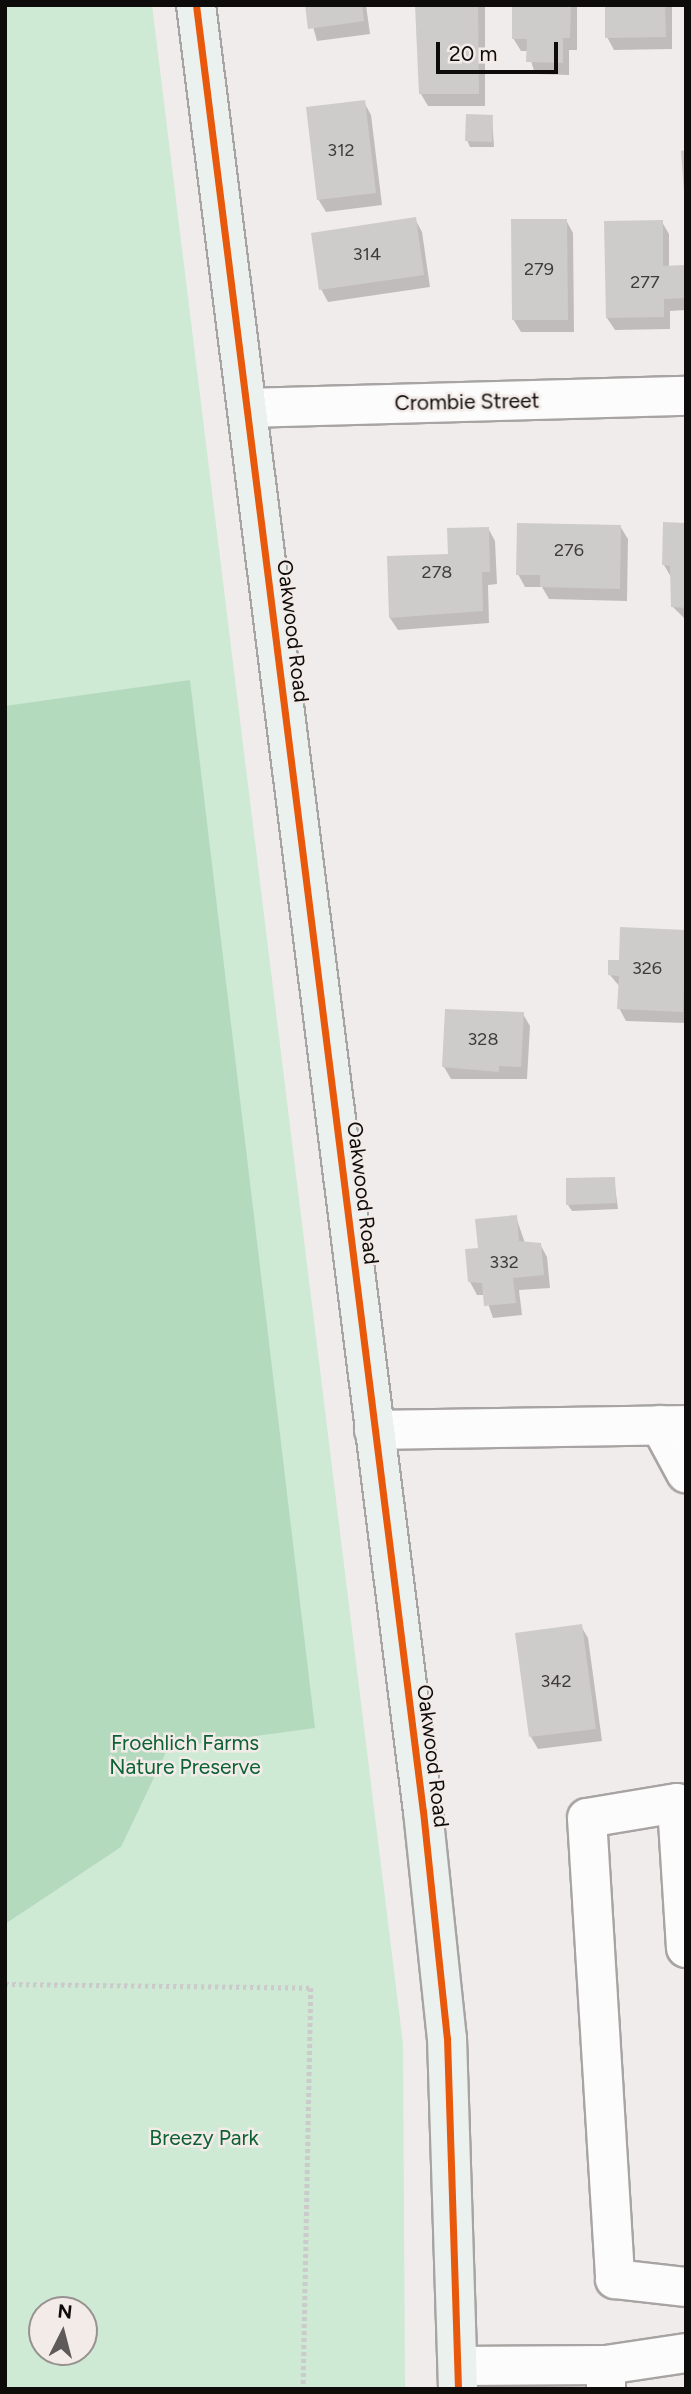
<!DOCTYPE html>
<style>
body{margin:0}
#map{position:relative;width:691px;height:2394px;overflow:hidden;background:#f0eceb;font-family:Figtree,sans-serif}
div>[style]{position:absolute}
.green>*{inset:0;background:#cee9d4}
.forest>*{inset:0;background:#b4dabe}
.shadow>*{inset:0;background:#0003}
.building>*{inset:0;background:#cecbcb}
.path>*{height:4.5px;margin-top:-2.25px;transform-origin:0;background:repeating-linear-gradient(90deg,#cccbcb 0 3.5px,transparent 0 7px)}
.roads{filter:drop-shadow(2px 0 #a7a4a3) drop-shadow(-2px 0 #a7a4a3) drop-shadow(0 2px #a7a4a3) drop-shadow(0 -2px #a7a4a3)}
.minor>*{height:38px;margin:-19px;padding:0 19px;transform-origin:19px;border-radius:19px;background:#fdfcfc}
.major>*{height:38px;margin:-19px;padding:0 19px;transform-origin:19px;border-radius:19px;background:#ebf1ee}
.cycleway>*{height:7px;margin:-3.5px;padding:0 3.5px;transform-origin:3.5px;border-radius:3.5px;background:#e8590c}
span{translate:-50% -50%;white-space:nowrap;text-align:center;line-height:1.15;-webkit-text-stroke:5px #f3ebe8;paint-order:stroke}
.number-label{font-size:18px;color:#3e3c3b}
.number-label span{-webkit-text-stroke-width:0}
.street-label{font-size:21px;color:#0e0c0b}
.park-label{font-size:21px;color:#0c6234}
.frame{position:absolute;inset:0;border:7px solid #0e0c0b;pointer-events:none}
.north{position:absolute;left:28px;top:2296px;width:70px;height:70px;box-sizing:border-box;background:#f3ebe8;border:2px solid #979290;border-radius:50%;rotate:6deg;font-size:19px;font-weight:700;line-height:28px;text-align:center;color:#0e0c0b}
.north::after{content:'';display:block;margin:auto;width:24px;height:32px;background:#5d5a59;clip-path:polygon(50% 0,100% 100%,50% 72%,0 100%)}
.scale{position:absolute;left:436px;top:42px;width:122px;height:32px;box-sizing:border-box;border:4px solid #0e0c0b;border-top:0;padding-left:9px;font-size:21px;line-height:24px;white-space:nowrap;color:#0e0c0b;-webkit-text-stroke:5px #f3ebe8;paint-order:stroke}
</style>
<div id="map">
<div class="green">
<i style="clip-path:polygon(evenodd,5px 5px,152px 5px,403px 2044px,405px 2389px,5px 2389px,5px 5px,42px 2310px,84px 2310px,84px 2352px,42px 2352px,42px 2310px)"></i>
</div>
<div class="forest">
<i style="clip-path:polygon(190px 680px,315px 1728px,168px 1748px,121px 1847px,5px 1924px,5px 706px)"></i>
</div>
<div class="shadow">
<i style="clip-path:polygon(307px 5px,366px 5px,370px 34px,317px 41px)"></i>
<i style="clip-path:polygon(417px 5px,485px 5px,485px 106px,428px 106px,421px 94px)"></i>
<i style="clip-path:polygon(514px 5px,577px 5px,577px 50px,569px 50px,569px 75px,535px 74px,528px 51px,521px 51px,513px 38px)"></i>
<i style="clip-path:polygon(607px 5px,672px 5px,672px 49px,614px 50px,607px 37px)"></i>
<i style="clip-path:polygon(364px 102px,371px 115px,382px 205px,326px 212px,318px 199px)"></i>
<i style="clip-path:polygon(492px 117px,494px 147px,470px 147px,467px 140px)"></i>
<i style="clip-path:polygon(415px 219px,422px 232px,430px 287px,328px 302px,321px 289px)"></i>
<i style="clip-path:polygon(566px 220px,573px 233px,574px 332px,521px 332px,513px 319px)"></i>
<i style="clip-path:polygon(662px 222px,669px 234px,669px 267px,683px 267px,686px 272px,686px 310px,670px 311px,670px 329px,615px 330px,607px 318px)"></i>
<i style="clip-path:polygon(686px 524px,686px 620px,673px 607px,671px 577px,664px 565px)"></i>
<i style="clip-path:polygon(620px 526px,628px 539px,627px 601px,549px 599px,542px 587px,525px 587px,518px 574px)"></i>
<i style="clip-path:polygon(488px 528px,495px 541px,497px 584px,488px 585px,489px 623px,398px 630px,390px 618px,449px 555px)"></i>
<i style="clip-path:polygon(686px 932px,686px 1023px,626px 1021px,619px 1008px,620px 987px,610px 975px,620px 962px)"></i>
<i style="clip-path:polygon(523px 1014px,530px 1026px,527px 1079px,451px 1079px,444px 1067px)"></i>
<i style="clip-path:polygon(614px 1179px,618px 1209px,572px 1211px,568px 1205px)"></i>
<i style="clip-path:polygon(516px 1217px,525px 1243px,540px 1244px,547px 1257px,550px 1288px,519px 1290px,522px 1315px,493px 1318px,485px 1295px,477px 1295px,470px 1282px,480px 1249px)"></i>
<i style="clip-path:polygon(581px 1626px,588px 1638px,602px 1741px,538px 1749px,531px 1737px)"></i>
</div>
<div class="building">
<i style="clip-path:polygon(305px 5px,362px 5px,364px 21px,308px 29px)"></i>
<i style="clip-path:polygon(415px 5px,478px 5px,479px 94px,419px 94px)"></i>
<i style="clip-path:polygon(512px 5px,571px 5px,570px 38px,563px 38px,563px 63px,526px 62px,527px 39px,512px 39px)"></i>
<i style="clip-path:polygon(605px 5px,665px 5px,666px 37px,605px 38px)"></i>
<i style="clip-path:polygon(365px 100px,376px 193px,317px 200px,306px 107px)"></i>
<i style="clip-path:polygon(466px 114px,493px 115px,492px 142px,465px 141px)"></i>
<i style="clip-path:polygon(686px 150px,686px 192px,684px 192px,681px 151px)"></i>
<i style="clip-path:polygon(416px 217px,424px 275px,319px 290px,311px 233px)"></i>
<i style="clip-path:polygon(511px 219px,567px 219px,568px 320px,512px 320px)"></i>
<i style="clip-path:polygon(663px 220px,663px 266px,684px 265px,684px 298px,664px 299px,664px 317px,606px 318px,604px 221px)"></i>
<i style="clip-path:polygon(663px 522px,686px 523px,686px 608px,671px 607px,670px 566px,662px 565px)"></i>
<i style="clip-path:polygon(517px 523px,621px 525px,620px 589px,540px 587px,540px 575px,516px 575px)"></i>
<i style="clip-path:polygon(489px 527px,490px 572px,482px 572px,483px 611px,389px 618px,387px 556px,448px 554px,447px 528px)"></i>
<i style="clip-path:polygon(620px 927px,686px 930px,683px 1012px,617px 1009px,619px 976px,608px 975px,608px 960px,619px 960px)"></i>
<i style="clip-path:polygon(445px 1009px,524px 1012px,521px 1067px,499px 1066px,499px 1072px,442px 1067px)"></i>
<i style="clip-path:polygon(615px 1177px,616px 1203px,566px 1205px,566px 1178px)"></i>
<i style="clip-path:polygon(517px 1215px,519px 1241px,541px 1243px,544px 1275px,513px 1278px,516px 1303px,484px 1306px,482px 1283px,468px 1282px,465px 1249px,478px 1248px,475px 1219px)"></i>
<i style="clip-path:polygon(582px 1624px,596px 1729px,529px 1737px,515px 1633px)"></i>
</div>
<div class="path">
<i style="left:5px;top:1984px;width:306px;rotate:0.7deg"></i>
<i style="left:311px;top:1988px;width:401px;rotate:91.1deg"></i>
</div>
<div class="roads">
<div class="minor">
<i style="left:247px;top:408px;width:439px;rotate:-1.6deg"></i>
<i style="left:660px;top:1425px;width:55px;rotate:61.6deg"></i>
<i style="left:374px;top:1430px;width:312px;rotate:-0.9deg"></i>
<i style="left:686px;top:1948px;width:145px;rotate:-93.6deg"></i>
<i style="left:677px;top:1803px;width:91px;rotate:170.5deg"></i>
<i style="left:587px;top:1818px;width:462px;rotate:86.5deg"></i>
<i style="left:615px;top:2279px;width:71px;rotate:6.4deg"></i>
<i style="left:458px;top:2366px;width:148px;rotate:-0.4deg"></i>
<i style="left:606px;top:2389px;width:24px;rotate:-90deg"></i>
<i style="left:606px;top:2365px;width:81px;rotate:-8.5deg"></i>
</div>
<div class="major">
<i style="left:196px;top:5px;width:1820px;rotate:82.84deg"></i>
<i style="left:423px;top:1811px;width:228px;rotate:84deg"></i>
<i style="left:447px;top:2038px;width:351px;rotate:88.2deg"></i>
</div>
</div>
<div class="cycleway">
<i style="left:196px;top:5px;width:1820px;rotate:82.84deg"></i>
<i style="left:423px;top:1811px;width:228px;rotate:84deg"></i>
<i style="left:447px;top:2038px;width:351px;rotate:88.2deg"></i>
</div>
<div class="number-label">
<span style="left:341px;top:150px">312</span>
<span style="left:367px;top:254px">314</span>
<span style="left:539px;top:269px">279</span>
<span style="left:645px;top:282px">277</span>
<span style="left:569px;top:550px">276</span>
<span style="left:437px;top:572px">278</span>
<span style="left:647px;top:968px">326</span>
<span style="left:483px;top:1039px">328</span>
<span style="left:504px;top:1262px">332</span>
<span style="left:556px;top:1681px">342</span>
</div>
<div class="street-label">
<span style="left:467px;top:402px;rotate:-1deg">Crombie Street</span>
<span style="left:293px;top:631px;rotate:83deg">Oakwood Road</span>
<span style="left:363px;top:1193px;rotate:83deg">Oakwood Road</span>
<span style="left:433px;top:1756px;rotate:83deg">Oakwood Road</span>
</div>
<div class="park-label">
<span style="left:185px;top:1755px">Froehlich Farms<br>Nature Preserve</span>
<span style="left:204px;top:2138px">Breezy Park</span>
</div>
<div class="frame"></div>
<div class="north">N</div>
<div class="scale">20 m</div>
</div>
